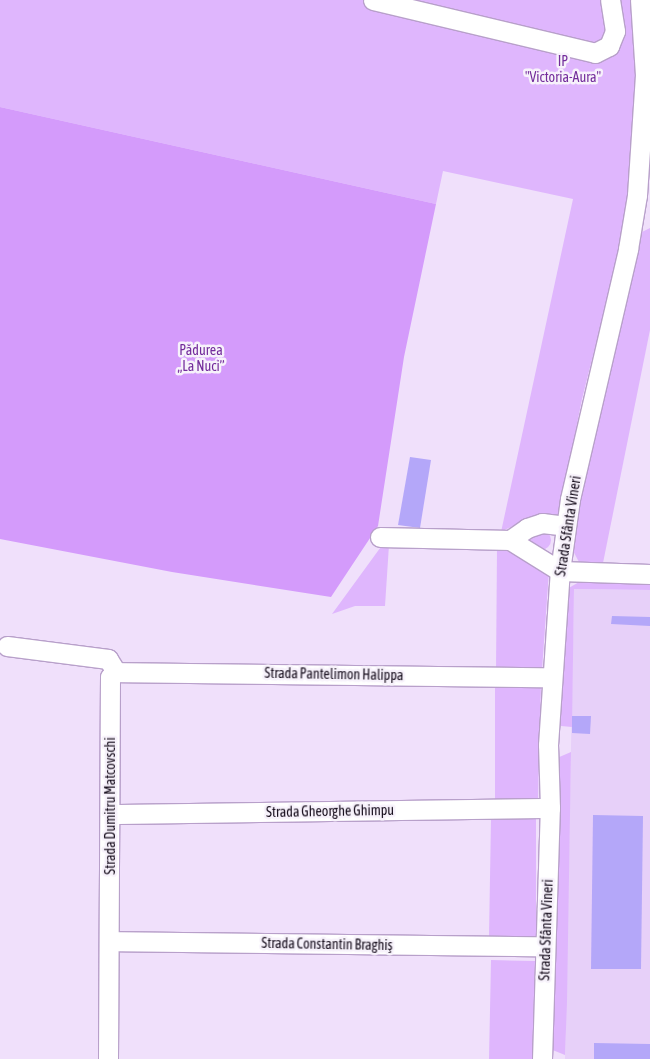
<!DOCTYPE html>
<meta charset="utf-8">
<style>
body{margin:0}
#map{position:relative;width:650px;height:1059px;overflow:hidden;background:#f0e0fb;font-family:"Asap Condensed",sans-serif}
div>[style]{position:absolute}
.built>*{inset:0;background:#e7d0f9}
.green>*{inset:0;background:#dfb6fd}
.round{border-radius:50%}
.forest>*{inset:0;background:#d49bfb}
.building>*{inset:0;background:#b4a7f9}
.roads{filter:drop-shadow(1px 0 #b8a0ca) drop-shadow(-1px 0 #b8a0ca) drop-shadow(0 1px #b8a0ca) drop-shadow(0 -1px #b8a0ca)}
.minor>*{height:19px;margin:-9.5px;padding:0 9.5px;transform-origin:9.5px;border-radius:9.5px;background:#fff}
span{translate:-50% -50%;white-space:nowrap;text-align:center;line-height:1.15;-webkit-text-stroke:5px #f7f2fb;paint-order:stroke}
.park-label{font-size:14px;color:#732c9b}
.street-label{font-size:14px;color:#140b1a}
</style>
<div id="map">
<div class="built">
<i style="clip-path:polygon(574px 589px,650px 590px,650px 1059px,565px 1059px)"></i>
</div>
<div class="green">
<i style="clip-path:polygon(0 0,633px 0,637px 33px,633px 172px,621px 244px,582px 399px,559px 515px,553px 519px,530px 517px,501px 532px,573px 199px,443px 171px,436px 204px,0 107px)"></i>
<i style="clip-path:polygon(650px 228px,650px 330px,602px 568px,580px 564px,571px 547px,592px 436px,640px 233px)"></i>
<i class="round" style="left:531px;top:530px;width:20px;height:20px"></i>
<i style="clip-path:polygon(383px 544px,389px 545px,385px 606px,355px 606px,332px 614px)"></i>
<i style="clip-path:polygon(497px 548px,530px 558px,549px 571px,542px 670px,496px 669px)"></i>
<i style="clip-path:polygon(586px 578px,650px 578px,650px 590px,574px 589px,572px 727px,561px 726px,557px 721px,567px 589px)"></i>
<i style="clip-path:polygon(495px 684px,541px 685px,538px 800px,495px 800px)"></i>
<i style="clip-path:polygon(571px 752px,567px 1002px,565px 1055px,550px 1049px,557px 758px)"></i>
<i style="clip-path:polygon(536px 817px,536px 938px,489px 936px,491px 818px)"></i>
<i style="clip-path:polygon(491px 960px,535px 961px,532px 1059px,489px 1059px)"></i>
</div>
<div class="forest">
<i style="clip-path:polygon(0 107px,436px 204px,404px 357px,378px 526px,331px 597px,172px 572px,0 539px)"></i>
</div>
<div class="building">
<i style="clip-path:polygon(410px 457px,431px 460px,420px 528px,398px 525px)"></i>
<i style="clip-path:polygon(612px 616px,650px 617px,650px 626px,611px 624px)"></i>
<i style="clip-path:polygon(572px 716px,591px 716px,590px 734px,572px 733px)"></i>
<i style="clip-path:polygon(593px 815px,643px 816px,641px 969px,591px 969px)"></i>
<i style="clip-path:polygon(594px 1043px,650px 1044px,650px 1059px,594px 1059px)"></i>
</div>
<div class="roads">
<div class="minor">
<i style="left:373px;top:0;width:228px;rotate:13.4deg"></i>
<i style="left:595px;top:53px;width:16px;rotate:-27deg"></i>
<i style="left:609px;top:46px;width:16px;rotate:-68deg"></i>
<i style="left:615px;top:31px;width:31px;rotate:-99deg"></i>
<i style="left:380px;top:537px;width:130px;rotate:1.3deg"></i>
<i style="left:510px;top:540px;width:59px;rotate:31.8deg"></i>
<i style="left:510px;top:540px;width:21px;rotate:-35deg"></i>
<i style="left:527px;top:528px;width:16px;rotate:-18deg"></i>
<i style="left:542px;top:523px;width:24px;rotate:7deg"></i>
<i style="left:560px;top:571px;width:90px;rotate:1.9deg"></i>
<i style="left:7px;top:646px;width:102px;rotate:7.3deg"></i>
<i style="left:108px;top:659px;width:15px;rotate:58deg"></i>
<i style="left:116px;top:672px;width:436px;rotate:0.7deg"></i>
<i style="left:110px;top:814px;width:440px;rotate:-0.8deg"></i>
<i style="left:109px;top:941px;width:436px;rotate:0.7deg"></i>
<i style="left:108px;top:1059px;width:382px;rotate:-89.7deg"></i>
<i style="left:110px;top:677px;width:8px;rotate:-40deg"></i>
<i style="left:542px;top:1059px;width:251px;rotate:-88.2deg"></i>
<i style="left:550px;top:808px;width:63px;rotate:-91.8deg"></i>
<i style="left:548px;top:745px;width:174px;rotate:-86.1deg"></i>
<i style="left:560px;top:571px;width:73px;rotate:-82.1deg"></i>
<i style="left:570px;top:499px;width:257px;rotate:-76.9deg"></i>
<i style="left:628px;top:249px;width:55px;rotate:-80.5deg"></i>
<i style="left:637px;top:195px;width:120px;rotate:-86.2deg"></i>
<i style="left:645px;top:75px;width:75px;rotate:-93.8deg"></i>
</div>
</div>
<div class="park-label">
<span style="left:563px;top:69px">IP<br>"Victoria-Aura"</span>
<span style="left:201px;top:358px">Pădurea<br>„La Nuci”</span>
</div>
<div class="street-label">
<span style="left:568px;top:526px;rotate:-81deg">Strada Sfânta Vineri</span>
<span style="left:334px;top:674px;rotate:1deg">Strada Pantelimon Halippa</span>
<span style="left:110px;top:806px;rotate:-90deg">Strada Dumitru Matcovschi</span>
<span style="left:330px;top:811px;rotate:-1deg">Strada Gheorghe Ghimpu</span>
<span style="left:546px;top:930px;rotate:-88deg">Strada Sfânta Vineri</span>
<span style="left:327px;top:944px;rotate:1deg">Strada Constantin Braghiş</span>
</div>
</div>
